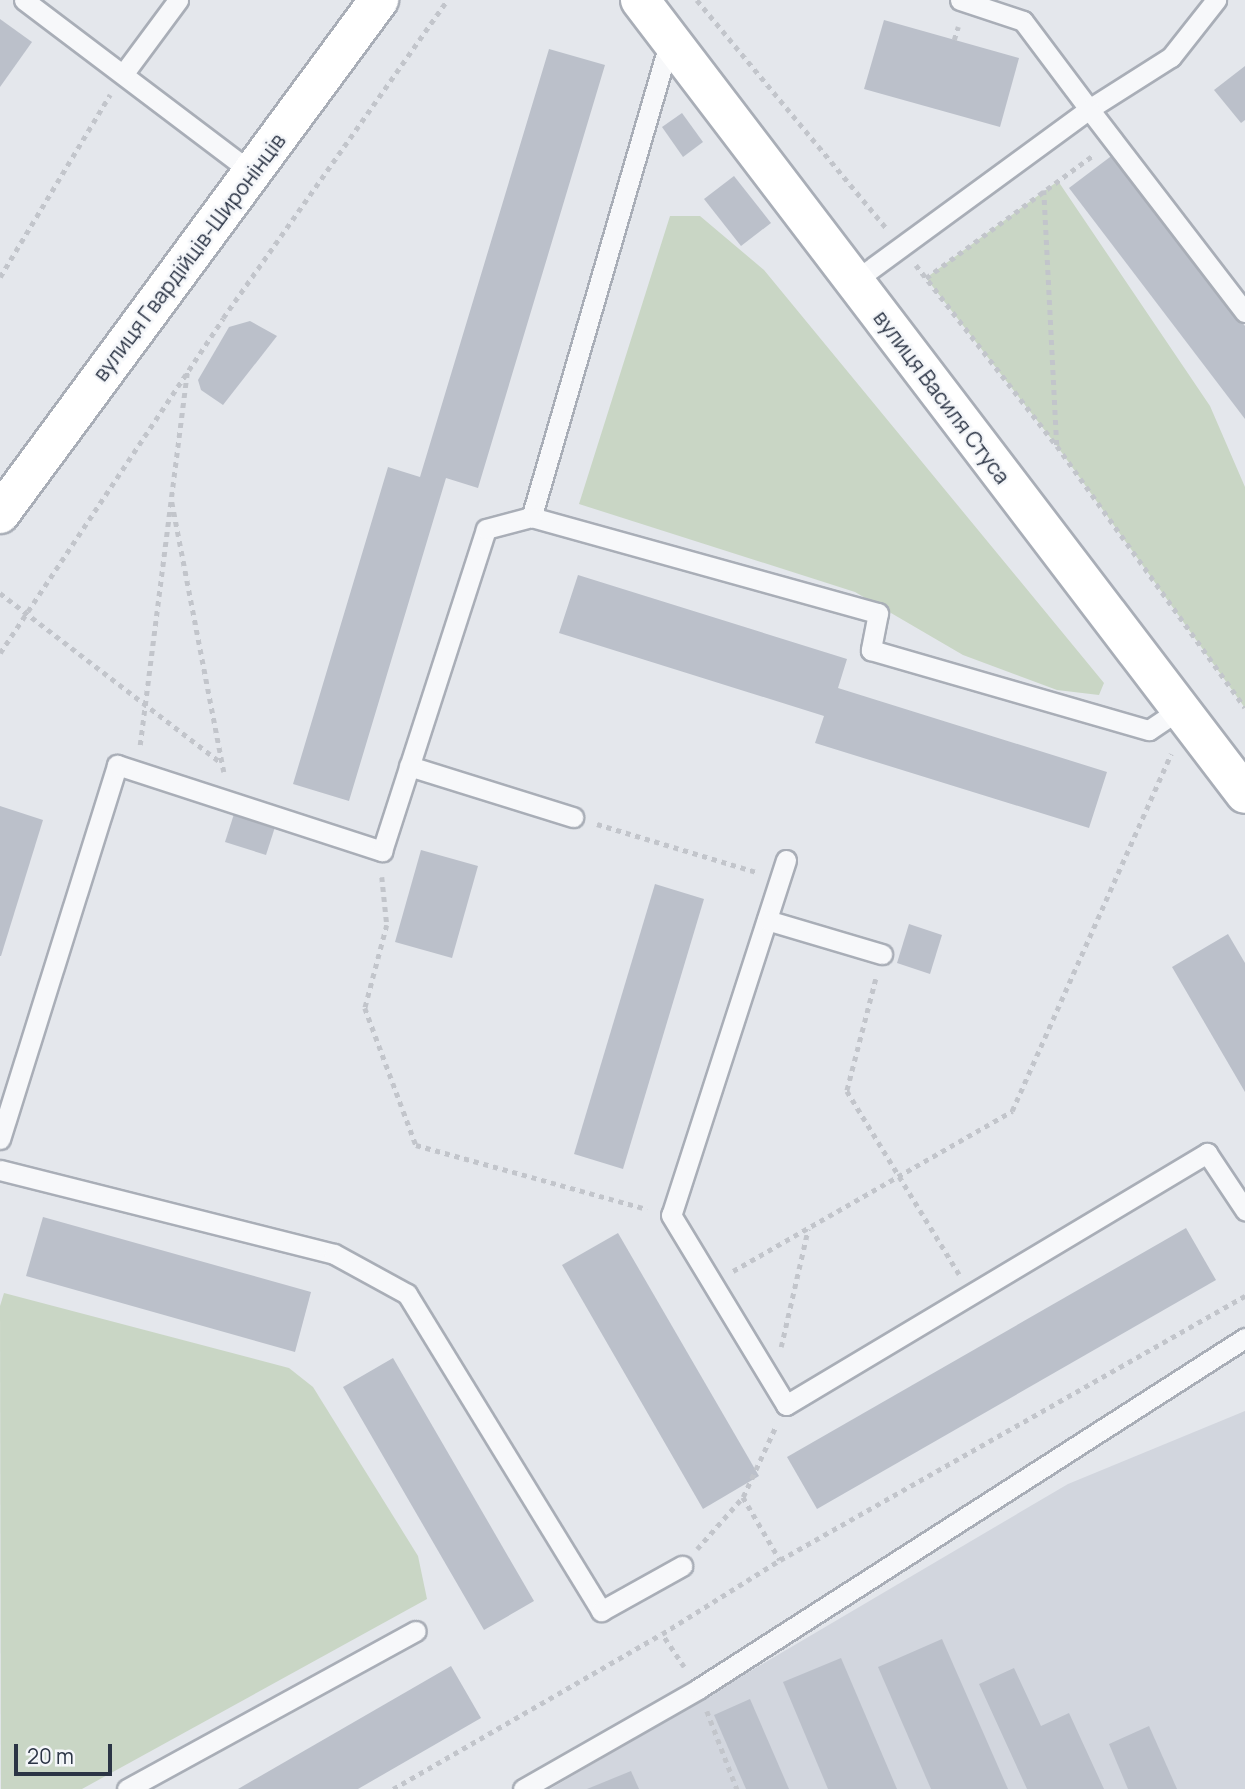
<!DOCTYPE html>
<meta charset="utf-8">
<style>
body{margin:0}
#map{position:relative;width:1245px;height:1789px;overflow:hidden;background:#e4e7ec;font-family:Manrope,sans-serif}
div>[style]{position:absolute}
.built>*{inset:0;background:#d2d6de}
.green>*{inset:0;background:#c9d6c5}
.building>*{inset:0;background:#bbc0ca}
.path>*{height:4.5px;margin-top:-2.25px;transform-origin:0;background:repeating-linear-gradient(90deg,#c2c5cb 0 5px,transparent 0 10px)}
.roads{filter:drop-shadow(2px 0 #a9aeb7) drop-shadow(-2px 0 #a9aeb7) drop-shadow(0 2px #a9aeb7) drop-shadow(0 -2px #a9aeb7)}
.lane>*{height:19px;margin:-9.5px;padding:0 9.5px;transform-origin:9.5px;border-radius:9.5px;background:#f7f8fa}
.secondary>*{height:38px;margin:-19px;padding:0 19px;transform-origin:19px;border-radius:19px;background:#fff}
span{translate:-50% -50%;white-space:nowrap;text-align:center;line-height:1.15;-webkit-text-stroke:5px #f4f6f9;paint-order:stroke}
.street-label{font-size:21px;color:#2b3445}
.scale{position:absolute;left:14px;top:1744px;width:98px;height:32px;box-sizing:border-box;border:4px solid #2b3445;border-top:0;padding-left:9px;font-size:21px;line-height:24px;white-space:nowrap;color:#2b3445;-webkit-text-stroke:5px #f4f6f9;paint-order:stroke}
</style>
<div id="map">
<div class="built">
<i style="clip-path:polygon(1245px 1411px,1245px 1789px,550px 1789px,1068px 1484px)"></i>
</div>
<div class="green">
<i style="clip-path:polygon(1058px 181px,1210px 406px,1245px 487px,1245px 708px,1057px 446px,926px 278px)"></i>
<i style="clip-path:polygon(670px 216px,700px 216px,764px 270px,1104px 683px,1099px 695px,1057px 690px,963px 655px,855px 592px,579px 504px)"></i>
<i style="clip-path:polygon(4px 1293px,289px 1368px,313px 1387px,418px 1556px,427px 1599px,82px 1789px,1px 1789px,0 1306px)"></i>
</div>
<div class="building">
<i style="clip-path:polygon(0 19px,32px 42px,0 87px)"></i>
<i style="clip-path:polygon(884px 20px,1019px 58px,1000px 127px,864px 89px)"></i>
<i style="clip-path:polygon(549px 49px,605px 65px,478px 488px,446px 478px,349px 801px,293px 784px,388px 467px,420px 477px)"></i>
<i style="clip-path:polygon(1245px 66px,1245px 120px,1241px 123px,1214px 90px)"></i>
<i style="clip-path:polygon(682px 113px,703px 142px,683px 157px,662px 127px)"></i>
<i style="clip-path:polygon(1114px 154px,1245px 326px,1245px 419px,1069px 188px)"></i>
<i style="clip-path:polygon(734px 176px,771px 223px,741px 246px,704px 199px)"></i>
<i style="clip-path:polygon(250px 321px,277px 336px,223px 405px,201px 390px,198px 380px,229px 327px)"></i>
<i style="clip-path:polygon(578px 575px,847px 659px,838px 688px,1107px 772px,1089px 828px,815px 743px,824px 716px,559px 633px)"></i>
<i style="clip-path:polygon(0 806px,43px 820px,1px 956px,0 956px)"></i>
<i style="clip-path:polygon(234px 814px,275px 827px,266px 855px,225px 842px)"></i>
<i style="clip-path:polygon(421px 850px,478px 866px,452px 958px,395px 942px)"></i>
<i style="clip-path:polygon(655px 884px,704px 899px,623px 1169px,574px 1154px)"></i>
<i style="clip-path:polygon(909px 924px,942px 935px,930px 974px,897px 963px)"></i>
<i style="clip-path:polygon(1228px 934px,1245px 963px,1245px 1092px,1172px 967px)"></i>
<i style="clip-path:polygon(43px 1217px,311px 1292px,295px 1352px,26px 1276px)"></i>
<i style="clip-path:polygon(1186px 1228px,1216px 1280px,817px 1509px,787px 1457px)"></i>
<i style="clip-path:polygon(618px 1233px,759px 1476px,703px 1509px,562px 1265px)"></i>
<i style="clip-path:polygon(393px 1358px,534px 1601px,484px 1630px,343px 1387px)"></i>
<i style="clip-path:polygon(942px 1639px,1008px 1789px,931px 1789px,878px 1667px)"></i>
<i style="clip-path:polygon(841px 1658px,897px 1789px,828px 1789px,783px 1682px)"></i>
<i style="clip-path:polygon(451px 1666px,481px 1718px,358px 1789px,238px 1789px)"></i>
<i style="clip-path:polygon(1014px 1668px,1041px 1726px,1069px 1713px,1104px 1789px,1027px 1789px,979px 1684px)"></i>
<i style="clip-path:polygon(750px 1699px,789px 1789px,746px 1789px,714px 1715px)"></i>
<i style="clip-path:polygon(1149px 1726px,1177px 1789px,1128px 1789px,1109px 1744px)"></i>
<i style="clip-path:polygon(631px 1771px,639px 1789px,587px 1789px)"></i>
</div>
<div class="path">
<i style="left:697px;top:0;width:296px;rotate:50.3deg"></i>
<i style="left:954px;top:40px;width:14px;rotate:-73deg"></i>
<i style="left:1044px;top:190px;width:255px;rotate:87.1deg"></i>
<i style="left:916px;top:265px;width:229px;rotate:52.1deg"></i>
<i style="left:1057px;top:446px;width:322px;rotate:54.3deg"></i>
<i style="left:0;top:277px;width:213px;rotate:-58.9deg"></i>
<i style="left:926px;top:278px;width:206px;rotate:-36.3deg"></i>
<i style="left:172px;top:502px;width:275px;rotate:79.1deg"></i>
<i style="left:0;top:593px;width:276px;rotate:37.5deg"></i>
<i style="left:0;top:653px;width:402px;rotate:-56.3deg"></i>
<i style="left:223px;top:318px;width:389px;rotate:-54.8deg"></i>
<i style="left:140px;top:745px;width:376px;rotate:-82.8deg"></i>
<i style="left:597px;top:824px;width:166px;rotate:16.8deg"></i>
<i style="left:382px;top:877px;width:48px;rotate:84.1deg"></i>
<i style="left:387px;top:925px;width:86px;rotate:104.8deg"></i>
<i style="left:365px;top:1008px;width:146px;rotate:69.6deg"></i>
<i style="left:416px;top:1145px;width:240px;rotate:15.5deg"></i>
<i style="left:876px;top:979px;width:116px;rotate:104.5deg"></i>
<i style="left:847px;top:1091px;width:215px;rotate:58.5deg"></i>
<i style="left:733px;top:1271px;width:322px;rotate:-29.8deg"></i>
<i style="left:1012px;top:1111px;width:391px;rotate:-66deg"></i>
<i style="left:781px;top:1347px;width:121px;rotate:-77.1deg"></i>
<i style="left:743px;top:1497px;width:73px;rotate:59.6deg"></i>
<i style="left:697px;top:1549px;width:69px;rotate:-48.5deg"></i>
<i style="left:743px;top:1497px;width:76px;rotate:-65.1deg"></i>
<i style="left:684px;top:1667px;width:40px;rotate:-124deg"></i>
<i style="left:662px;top:1634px;width:139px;rotate:-32.1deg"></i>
<i style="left:780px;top:1560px;width:535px;rotate:-29.59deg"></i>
<i style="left:707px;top:1711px;width:84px;rotate:69deg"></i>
<i style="left:393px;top:1789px;width:310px;rotate:-30deg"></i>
</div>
<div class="roads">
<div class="lane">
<i style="left:24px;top:0;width:288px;rotate:37.1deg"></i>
<i style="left:960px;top:0;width:66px;rotate:18.4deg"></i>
<i style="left:1023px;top:21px;width:110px;rotate:53.1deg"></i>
<i style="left:1089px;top:109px;width:97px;rotate:-32.4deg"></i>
<i style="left:1171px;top:57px;width:73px;rotate:-51.7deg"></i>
<i style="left:670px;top:40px;width:497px;rotate:106.2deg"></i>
<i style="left:531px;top:517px;width:360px;rotate:15.5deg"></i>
<i style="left:878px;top:613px;width:38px;rotate:101deg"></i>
<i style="left:871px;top:650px;width:289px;rotate:16.1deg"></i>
<i style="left:1149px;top:730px;width:37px;rotate:-34deg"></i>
<i style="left:124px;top:73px;width:91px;rotate:-53.5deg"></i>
<i style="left:853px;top:282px;width:293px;rotate:-36.2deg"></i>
<i style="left:1089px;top:109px;width:256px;rotate:52.5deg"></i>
<i style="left:409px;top:766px;width:172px;rotate:17.3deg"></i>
<i style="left:786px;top:860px;width:373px;rotate:107.9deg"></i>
<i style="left:671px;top:1215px;width:222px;rotate:58.8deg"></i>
<i style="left:786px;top:1405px;width:491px;rotate:-30.9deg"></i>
<i style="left:1207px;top:1153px;width:69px;rotate:56.3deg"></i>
<i style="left:767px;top:920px;width:120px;rotate:16.5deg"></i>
<i style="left:0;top:1139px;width:392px;rotate:-72.6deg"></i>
<i style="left:117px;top:765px;width:279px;rotate:18deg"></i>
<i style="left:382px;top:851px;width:338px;rotate:-72.1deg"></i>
<i style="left:486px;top:529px;width:47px;rotate:-14.9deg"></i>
<i style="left:0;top:1170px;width:344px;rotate:14.1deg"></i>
<i style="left:334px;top:1254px;width:83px;rotate:28.7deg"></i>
<i style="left:407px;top:1294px;width:372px;rotate:58.5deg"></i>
<i style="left:601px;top:1611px;width:93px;rotate:-29.1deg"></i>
<i style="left:127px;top:1789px;width:329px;rotate:-28.7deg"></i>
<i style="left:523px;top:1789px;width:202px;rotate:-29.7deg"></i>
<i style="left:698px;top:1689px;width:650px;rotate:-32.69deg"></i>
</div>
<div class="secondary">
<i style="left:640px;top:0;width:998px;rotate:52.69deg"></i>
<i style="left:0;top:514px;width:639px;rotate:-53.6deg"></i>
</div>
</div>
<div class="street-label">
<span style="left:189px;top:257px;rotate:-53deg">вулиця Гвардійців-Широнінців</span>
<span style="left:942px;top:397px;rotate:53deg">вулиця Василя Стуса</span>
</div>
<div class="scale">20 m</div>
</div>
